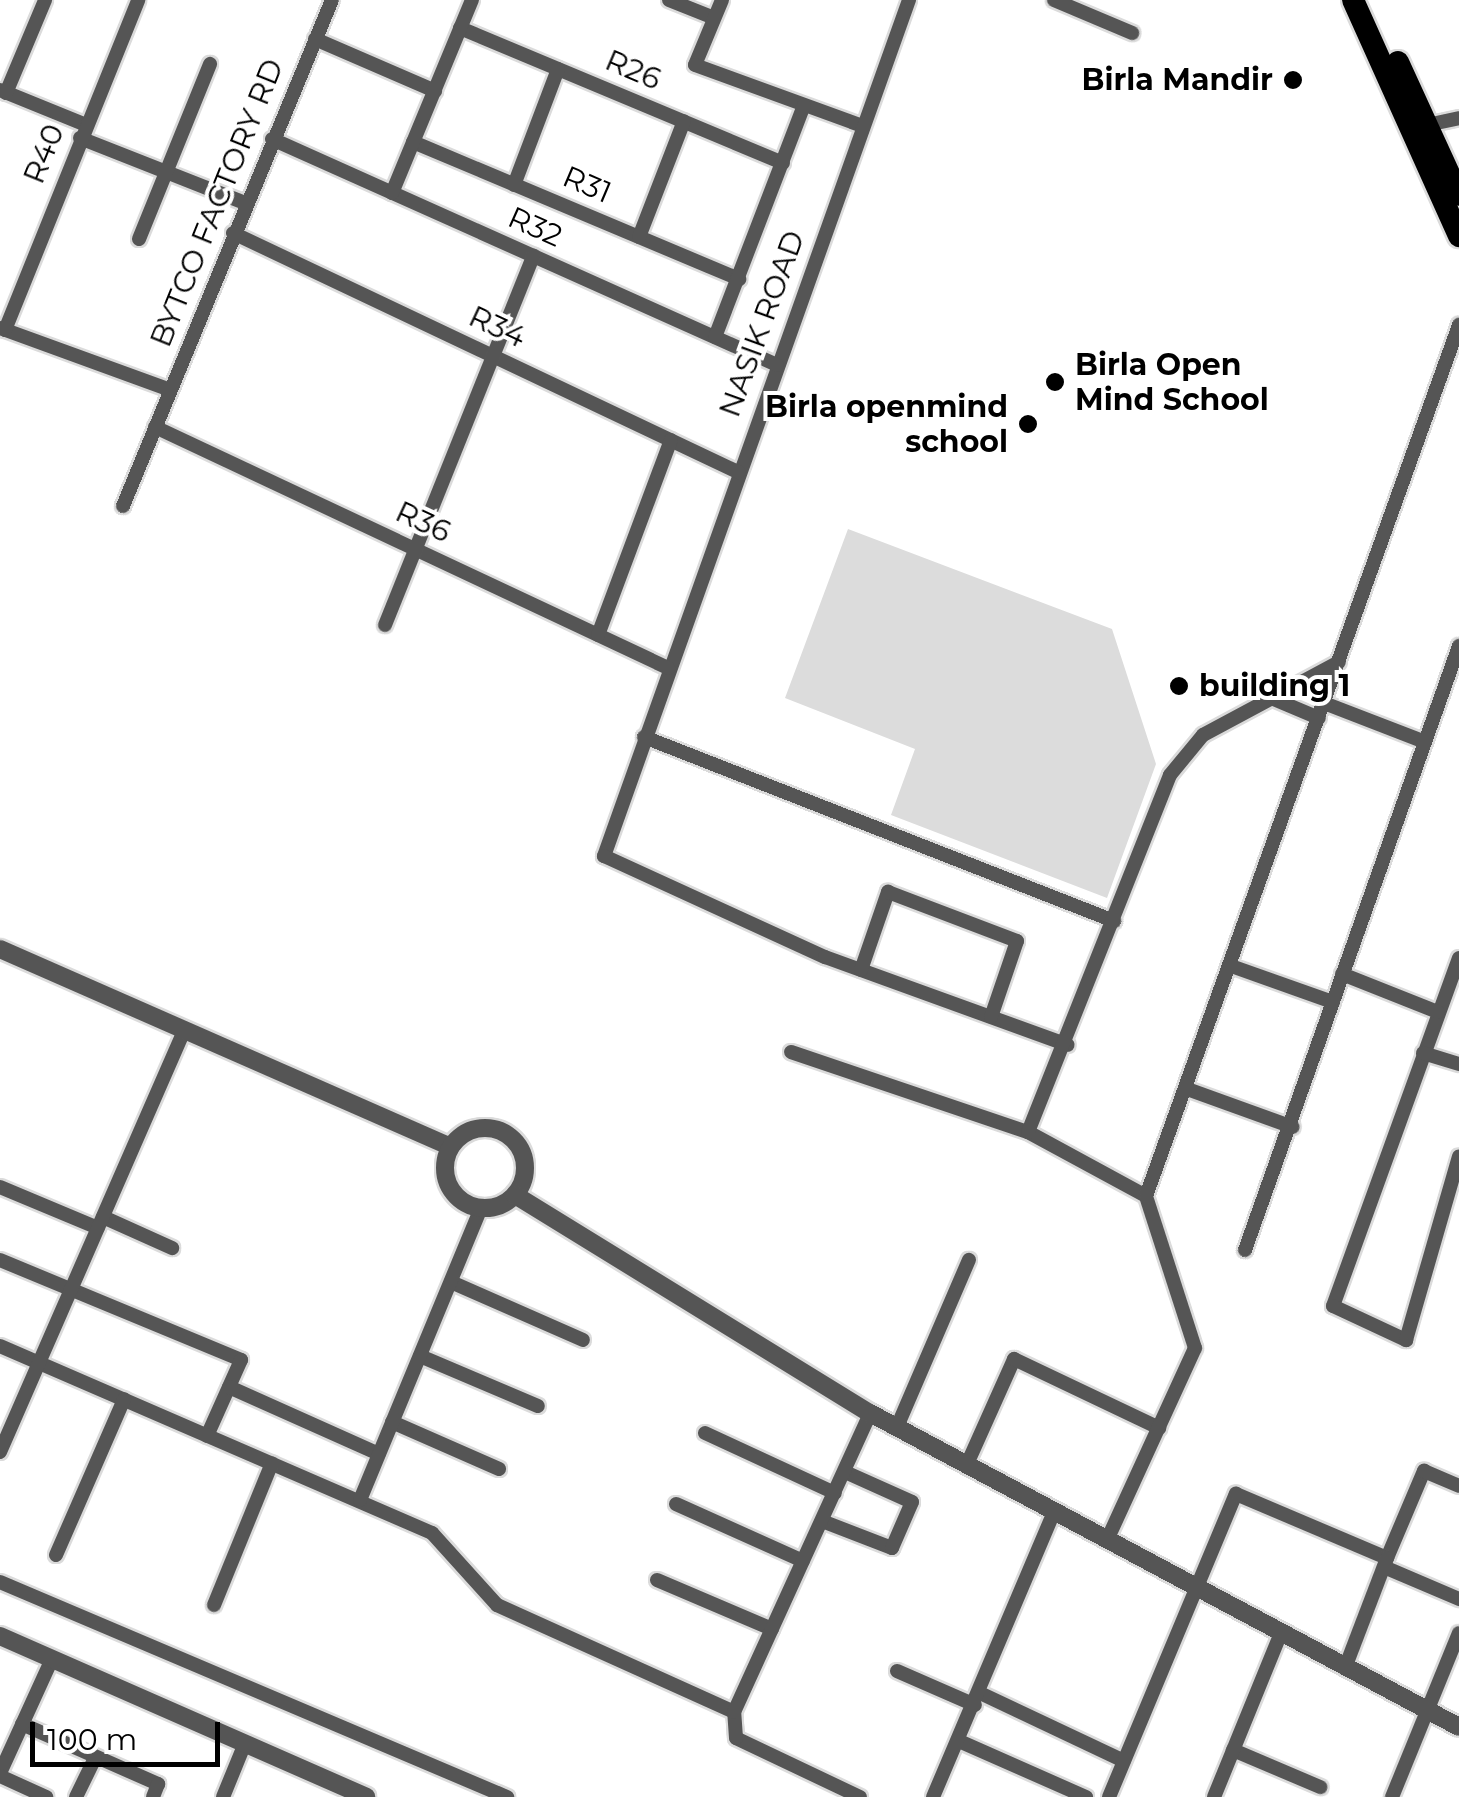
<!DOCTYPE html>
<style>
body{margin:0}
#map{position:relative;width:1459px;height:1797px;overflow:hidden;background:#fff;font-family:Montserrat,sans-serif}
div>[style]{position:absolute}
.green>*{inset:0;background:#dcdcdc}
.roads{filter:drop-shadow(2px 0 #dbdbdb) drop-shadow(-2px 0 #dbdbdb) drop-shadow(0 2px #dbdbdb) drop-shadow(0 -2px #dbdbdb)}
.minor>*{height:14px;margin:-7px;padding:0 7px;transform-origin:7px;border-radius:7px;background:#555}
.tertiary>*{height:18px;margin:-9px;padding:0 9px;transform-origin:9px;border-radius:9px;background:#555}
.tertiary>.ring{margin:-9px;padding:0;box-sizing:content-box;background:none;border:18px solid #555;border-radius:50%}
.trunk>*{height:22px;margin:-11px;padding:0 11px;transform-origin:11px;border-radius:11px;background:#000}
.dots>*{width:28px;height:28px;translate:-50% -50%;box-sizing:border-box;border:5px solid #fff;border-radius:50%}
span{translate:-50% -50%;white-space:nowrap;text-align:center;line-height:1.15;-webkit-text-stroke:8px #fff;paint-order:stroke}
.street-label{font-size:30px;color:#000}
.poi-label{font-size:30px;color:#000;font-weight:700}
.right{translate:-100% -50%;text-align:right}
.left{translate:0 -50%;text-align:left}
.scale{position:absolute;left:30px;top:1722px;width:190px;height:45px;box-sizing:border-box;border:5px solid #000;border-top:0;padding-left:12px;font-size:30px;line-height:35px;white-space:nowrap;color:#000;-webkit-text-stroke:8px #fff;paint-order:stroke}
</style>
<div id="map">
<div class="green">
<i style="clip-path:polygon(848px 529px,1112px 629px,1156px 764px,1107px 898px,891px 815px,915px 749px,785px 698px)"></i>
</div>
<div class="roads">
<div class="minor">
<i style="left:669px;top:0;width:48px;rotate:21.8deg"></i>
<i style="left:722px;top:0;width:70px;rotate:112.6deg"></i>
<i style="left:695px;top:65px;width:179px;rotate:20deg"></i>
<i style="left:909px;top:0;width:909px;rotate:109.61deg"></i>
<i style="left:604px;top:856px;width:243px;rotate:24.6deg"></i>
<i style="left:825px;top:957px;width:258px;rotate:19.9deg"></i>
<i style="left:1054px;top:0;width:85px;rotate:22.9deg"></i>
<i style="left:460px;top:28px;width:350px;rotate:22.7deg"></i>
<i style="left:315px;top:39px;width:131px;rotate:23.4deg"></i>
<i style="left:0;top:90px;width:93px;rotate:22.1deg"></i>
<i style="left:6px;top:93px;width:101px;rotate:-67.2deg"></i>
<i style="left:1427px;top:125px;width:33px;rotate:-12deg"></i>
<i style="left:80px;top:138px;width:177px;rotate:21.5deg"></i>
<i style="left:272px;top:139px;width:553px;rotate:24.11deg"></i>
<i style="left:413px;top:142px;width:354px;rotate:22.8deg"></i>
<i style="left:514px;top:185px;width:124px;rotate:-69.2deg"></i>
<i style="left:392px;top:193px;width:209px;rotate:-67.5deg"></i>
<i style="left:233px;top:233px;width:559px;rotate:25.33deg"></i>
<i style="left:639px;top:237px;width:124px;rotate:-68.8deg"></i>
<i style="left:139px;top:239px;width:189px;rotate:-67.9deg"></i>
<i style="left:0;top:328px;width:181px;rotate:20deg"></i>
<i style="left:5px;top:330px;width:356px;rotate:-68deg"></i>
<i style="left:715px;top:337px;width:248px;rotate:-69deg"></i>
<i style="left:155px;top:427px;width:567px;rotate:25.16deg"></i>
<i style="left:123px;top:506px;width:547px;rotate:-67.56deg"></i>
<i style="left:385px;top:625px;width:398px;rotate:-68.1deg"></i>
<i style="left:598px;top:635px;width:208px;rotate:-69.5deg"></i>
<i style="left:1269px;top:697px;width:54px;rotate:22.8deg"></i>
<i style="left:1324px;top:703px;width:108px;rotate:21.1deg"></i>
<i style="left:644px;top:737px;width:505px;rotate:21.38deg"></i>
<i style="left:1459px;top:958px;width:370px;rotate:109.9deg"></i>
<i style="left:1333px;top:1306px;width:81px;rotate:25deg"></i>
<i style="left:1406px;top:1340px;width:191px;rotate:-73.9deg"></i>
<i style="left:1234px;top:967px;width:105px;rotate:19.5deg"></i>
<i style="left:861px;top:970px;width:83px;rotate:-70.9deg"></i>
<i style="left:888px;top:892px;width:138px;rotate:20.8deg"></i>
<i style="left:1017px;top:941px;width:80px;rotate:108.9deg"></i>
<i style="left:1342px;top:974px;width:103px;rotate:21.6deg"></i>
<i style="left:791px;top:1052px;width:250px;rotate:18.7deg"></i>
<i style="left:1028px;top:1132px;width:134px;rotate:28.5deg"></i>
<i style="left:1423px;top:1053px;width:38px;rotate:17deg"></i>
<i style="left:1190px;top:1090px;width:109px;rotate:19.8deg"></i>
<i style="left:1028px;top:1132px;width:384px;rotate:-68.3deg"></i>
<i style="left:1170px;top:775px;width:52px;rotate:-50.5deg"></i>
<i style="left:1203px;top:735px;width:154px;rotate:-28.2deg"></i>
<i style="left:0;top:1187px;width:106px;rotate:22.7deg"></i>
<i style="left:103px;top:1217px;width:76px;rotate:24.2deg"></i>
<i style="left:1245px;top:1250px;width:641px;rotate:-70.49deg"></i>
<i style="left:0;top:1260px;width:261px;rotate:22.5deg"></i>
<i style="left:241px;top:1360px;width:83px;rotate:114.1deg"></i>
<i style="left:451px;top:1282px;width:144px;rotate:23.7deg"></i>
<i style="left:0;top:1346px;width:471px;rotate:23.4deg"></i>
<i style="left:432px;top:1533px;width:97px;rotate:47.9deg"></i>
<i style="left:497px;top:1605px;width:260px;rotate:24.3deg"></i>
<i style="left:420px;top:1356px;width:128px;rotate:23deg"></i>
<i style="left:229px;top:1387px;width:164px;rotate:24.1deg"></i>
<i style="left:392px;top:1422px;width:117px;rotate:23.7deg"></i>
<i style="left:897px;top:1427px;width:182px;rotate:-66.7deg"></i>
<i style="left:705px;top:1433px;width:143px;rotate:24.8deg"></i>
<i style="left:0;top:1452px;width:460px;rotate:-66.4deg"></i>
<i style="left:968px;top:1462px;width:113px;rotate:-65.9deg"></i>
<i style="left:1014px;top:1359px;width:161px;rotate:25.4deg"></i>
<i style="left:360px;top:1500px;width:316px;rotate:-67.5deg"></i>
<i style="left:676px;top:1504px;width:139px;rotate:24.2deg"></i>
<i style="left:822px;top:1521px;width:75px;rotate:21.1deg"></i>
<i style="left:892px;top:1548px;width:50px;rotate:-66.5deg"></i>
<i style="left:912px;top:1502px;width:73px;rotate:-155.9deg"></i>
<i style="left:1108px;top:1538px;width:209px;rotate:-65.4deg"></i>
<i style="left:1195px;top:1348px;width:160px;rotate:-107.9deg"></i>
<i style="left:1146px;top:1196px;width:926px;rotate:-70.23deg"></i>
<i style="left:56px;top:1555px;width:170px;rotate:-66.4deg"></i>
<i style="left:1387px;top:1558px;width:95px;rotate:-67deg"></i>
<i style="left:1424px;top:1471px;width:38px;rotate:23deg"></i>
<i style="left:1384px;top:1567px;width:82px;rotate:23.1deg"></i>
<i style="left:657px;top:1580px;width:125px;rotate:23.1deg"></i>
<i style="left:0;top:1582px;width:551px;rotate:22.98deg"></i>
<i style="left:214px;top:1605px;width:153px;rotate:-67.8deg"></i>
<i style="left:897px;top:1671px;width:85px;rotate:23.6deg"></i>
<i style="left:980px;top:1693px;width:159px;rotate:25.3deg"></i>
<i style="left:22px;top:1724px;width:149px;rotate:23.8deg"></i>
<i style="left:158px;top:1784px;width:14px;rotate:111deg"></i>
<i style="left:959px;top:1741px;width:139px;rotate:23.8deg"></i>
<i style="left:1233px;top:1750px;width:95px;rotate:23deg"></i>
<i style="left:0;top:1773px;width:125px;rotate:-65.5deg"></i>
<i style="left:0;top:1776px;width:51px;rotate:24.5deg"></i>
<i style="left:76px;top:1797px;width:43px;rotate:-64deg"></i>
<i style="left:223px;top:1797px;width:58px;rotate:-67.8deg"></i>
<i style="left:860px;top:1797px;width:137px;rotate:-154.6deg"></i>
<i style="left:736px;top:1738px;width:26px;rotate:-94deg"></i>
<i style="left:734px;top:1712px;width:328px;rotate:-65.5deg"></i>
<i style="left:933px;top:1797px;width:312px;rotate:-67deg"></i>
<i style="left:1109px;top:1797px;width:329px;rotate:-67.3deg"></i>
<i style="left:1236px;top:1494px;width:164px;rotate:23deg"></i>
<i style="left:1387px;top:1558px;width:118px;rotate:110.9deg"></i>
<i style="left:1214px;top:1797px;width:177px;rotate:-67.8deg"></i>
<i style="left:1392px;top:1797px;width:177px;rotate:-67.8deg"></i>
</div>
<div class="tertiary">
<i style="left:0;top:949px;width:492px;rotate:23.7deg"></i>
<i class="ring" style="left:445px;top:1128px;width:62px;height:62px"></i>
<i style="left:515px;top:1195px;width:417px;rotate:31.6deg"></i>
<i style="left:870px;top:1413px;width:667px;rotate:28.06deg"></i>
<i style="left:0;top:1636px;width:400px;rotate:23.7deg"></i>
</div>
<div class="trunk">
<i style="left:1353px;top:0;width:259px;rotate:65.8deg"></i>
<i style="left:1398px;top:62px;width:146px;rotate:65.4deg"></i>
</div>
</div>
<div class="dots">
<i style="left:1293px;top:80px;background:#000"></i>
<i style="left:1055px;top:382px;background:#000"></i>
<i style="left:1028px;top:424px;background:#000"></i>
<i style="left:1179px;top:686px;background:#000"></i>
</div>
<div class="street-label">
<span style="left:633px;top:70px;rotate:23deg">R26</span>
<span style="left:44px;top:154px;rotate:-68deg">R40</span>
<span style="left:587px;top:185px;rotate:23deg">R31</span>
<span style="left:217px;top:203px;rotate:-68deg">BYTCO FACTORY RD</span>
<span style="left:535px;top:227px;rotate:24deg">R32</span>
<span style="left:762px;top:324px;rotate:-70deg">NASIK ROAD</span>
<span style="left:497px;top:327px;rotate:25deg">R34</span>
<span style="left:423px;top:522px;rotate:25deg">R36</span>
</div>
<div class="poi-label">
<span class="right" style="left:1273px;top:80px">Birla Mandir</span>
<span class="left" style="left:1075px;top:382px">Birla Open<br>Mind School</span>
<span class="right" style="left:1008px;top:424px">Birla openmind<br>school</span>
<span class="left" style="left:1199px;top:686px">building 1</span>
</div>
<div class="scale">100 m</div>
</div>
